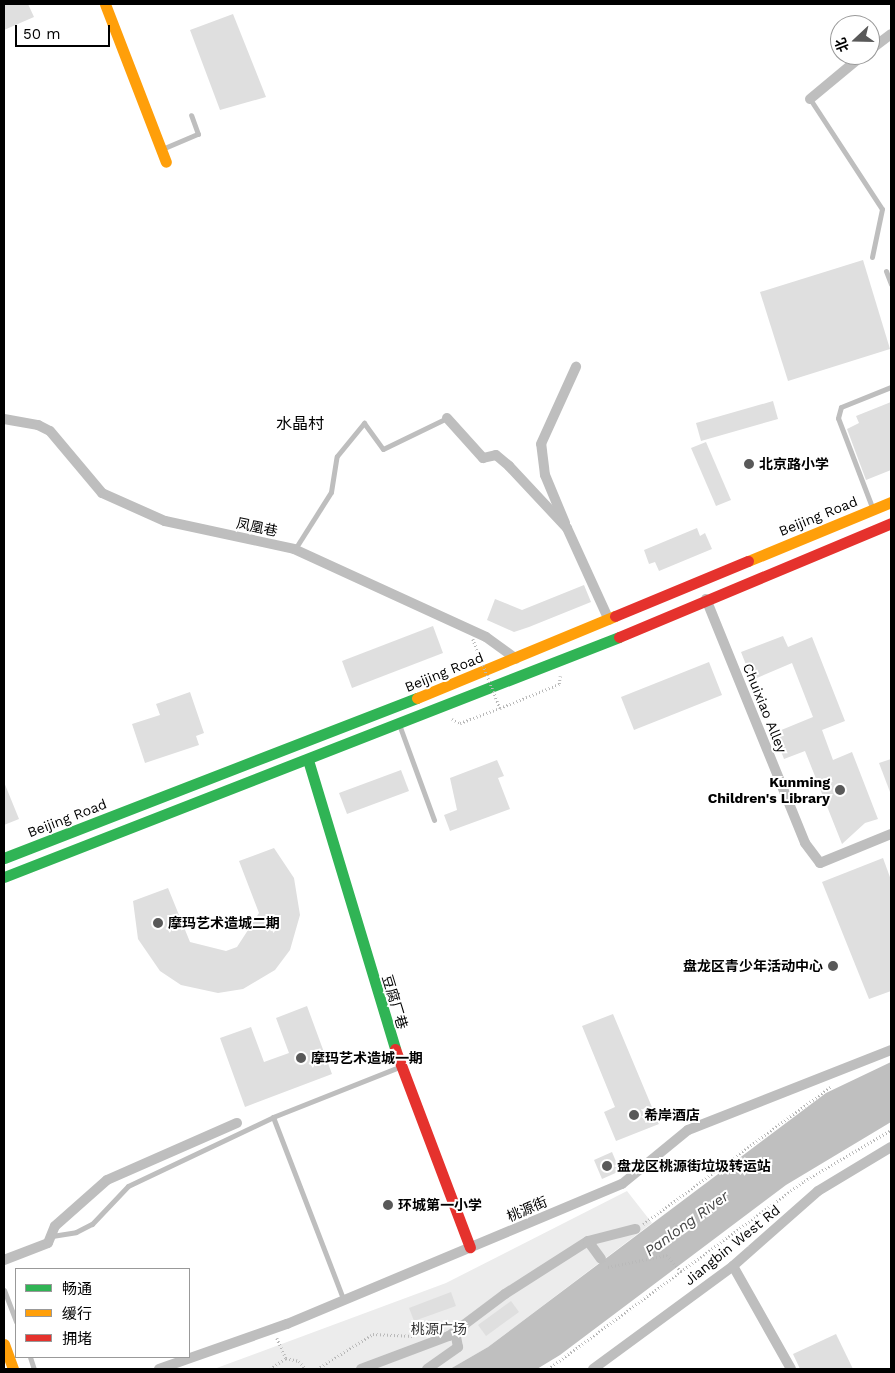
<!DOCTYPE html>
<meta charset="utf-8">
<style>
body{margin:0}
#map{position:relative;width:895px;height:1373px;overflow:hidden;background:#fff;font-family:"Work Sans","Noto Sans SC",sans-serif}
div>[style]{position:absolute}
.green>*{inset:0;background:#ececec}
.water>*{inset:0;background:#bfbfbf}
.building>*{inset:0;background:#dfdfdf}
.path>*{height:2.5px;margin-top:-1.25px;transform-origin:0;background:repeating-linear-gradient(90deg,#b9b9b9 0 1px,transparent 0 3.5px)}
.lane>*{height:5px;margin:-2.5px;padding:0 2.5px;transform-origin:2.5px;border-radius:2.5px;background:#bebebe}
.street>*{height:10px;margin:-5px;padding:0 5px;transform-origin:5px;border-radius:5px;background:#bebebe}
.fast>*{height:11px;margin:-5.5px;padding:0 5.5px;transform-origin:5.5px;border-radius:5.5px;background:#30b455}
.slow>*{height:11px;margin:-5.5px;padding:0 5.5px;transform-origin:5.5px;border-radius:5.5px;background:#ff9f0a}
.jam>*{height:11px;margin:-5.5px;padding:0 5.5px;transform-origin:5.5px;border-radius:5.5px;background:#e5322d}
.path-bridge>*{height:2.5px;margin-top:-1.25px;transform-origin:0;background:repeating-linear-gradient(90deg,#b9b9b9 0 1px,transparent 0 3.5px)}
.dots>*{width:14px;height:14px;translate:-50% -50%;box-sizing:border-box;border:2px solid #fff;border-radius:50%}
span{translate:-50% -50%;white-space:nowrap;text-align:center;line-height:1.15;-webkit-text-stroke:4px #fff;paint-order:stroke}
.poi-label{font-size:14px;color:#000;font-weight:700}
.left{translate:0 -50%;text-align:left}
.right{translate:-100% -50%;text-align:right}
.street-label{font-size:14px;color:#000}
.park-label{font-size:14px;color:#333}
.water-label{font-size:15px;color:#444;font-style:italic}
.quarter-label{font-size:16px;color:#000}
.frame{position:absolute;inset:0;border:5px solid #000;pointer-events:none}
.legend{position:absolute;left:15px;top:1268px;width:175px;height:90px;box-sizing:border-box;background:#fff;border:1px solid #999;margin:0;padding:6px 9px;list-style:none;font-size:15px;color:#000}
.legend li{display:flex;align-items:center;gap:10px;height:25px}
.legend b{width:25px;border:1px solid #999}
.north{position:absolute;left:830px;top:15px;width:50px;height:50px;box-sizing:border-box;background:#fff;border:1px solid #999;border-radius:50%;rotate:249deg;font-size:14px;font-weight:700;line-height:20px;text-align:center;color:#000}
.north::after{content:'';display:block;margin:auto;width:18px;height:22px;background:#595959;clip-path:polygon(50% 0,100% 100%,50% 72%,0 100%)}
.scale{position:absolute;left:15px;top:25px;width:95px;height:22px;box-sizing:border-box;border:2px solid #000;border-top:0;padding-left:6px;font-size:15px;line-height:18px;white-space:nowrap;color:#000;-webkit-text-stroke:4px #fff;paint-order:stroke}
</style>
<div id="map">
<div class="green">
<i style="clip-path:polygon(627px 1191px,652px 1223px,488px 1347px,450px 1369px,214px 1369px,446px 1283px)"></i>
</div>
<div class="water">
<i style="clip-path:polygon(891px 1062px,891px 1122px,786px 1185px,560px 1355px,537px 1369px,450px 1369px,488px 1347px,826px 1093px)"></i>
</div>
<div class="building">
<i style="clip-path:polygon(4px 4px,28px 4px,34px 17px,4px 30px)"></i>
<i style="clip-path:polygon(233px 14px,266px 97px,220px 110px,190px 30px)"></i>
<i style="clip-path:polygon(863px 260px,890px 349px,788px 381px,760px 292px)"></i>
<i style="clip-path:polygon(773px 401px,778px 419px,701px 441px,696px 423px)"></i>
<i style="clip-path:polygon(891px 402px,891px 470px,866px 480px,847px 429px,859px 423px,856px 416px)"></i>
<i style="clip-path:polygon(706px 442px,731px 500px,716px 506px,691px 448px)"></i>
<i style="clip-path:polygon(697px 528px,700px 536px,705px 533px,712px 549px,659px 571px,655px 562px,649px 564px,644px 550px)"></i>
<i style="clip-path:polygon(584px 585px,591px 602px,529px 627px,514px 632px,487px 620px,495px 599px,522px 610px)"></i>
<i style="clip-path:polygon(433px 626px,443px 653px,352px 688px,342px 661px)"></i>
<i style="clip-path:polygon(783px 636px,788px 647px,812px 637px,845px 721px,822px 730px,833px 760px,852px 752px,878px 819px,865px 823px,842px 844px,805px 751px,784px 759px,774px 733px,813px 717px,792px 663px,752px 680px,741px 652px)"></i>
<i style="clip-path:polygon(709px 662px,722px 695px,634px 730px,621px 697px)"></i>
<i style="clip-path:polygon(190px 692px,204px 733px,196px 736px,199px 745px,145px 763px,132px 724px,160px 715px,156px 704px)"></i>
<i style="clip-path:polygon(891px 759px,891px 792px,890px 792px,879px 763px)"></i>
<i style="clip-path:polygon(497px 760px,504px 776px,498px 778px,510px 809px,450px 831px,444px 815px,457px 810px,450px 778px)"></i>
<i style="clip-path:polygon(401px 770px,409px 791px,347px 814px,339px 793px)"></i>
<i style="clip-path:polygon(4px 782px,19px 819px,4px 825px)"></i>
<i style="clip-path:polygon(274px 848px,294px 878px,300px 915px,290px 950px,275px 970px,243px 989px,218px 993px,181px 985px,160px 971px,138px 939px,133px 901px,168px 888px,190px 942px,226px 951px,237px 947px,259px 913px,239px 861px)"></i>
<i style="clip-path:polygon(883px 858px,891px 880px,891px 991px,869px 999px,822px 882px)"></i>
<i style="clip-path:polygon(307px 1006px,332px 1074px,245px 1107px,220px 1038px,251px 1027px,264px 1062px,289px 1053px,276px 1018px)"></i>
<i style="clip-path:polygon(613px 1014px,659px 1124px,616px 1141px,604px 1112px,615px 1107px,582px 1026px)"></i>
<i style="clip-path:polygon(612px 1152px,620px 1171px,602px 1179px,594px 1160px)"></i>
<i style="clip-path:polygon(451px 1292px,456px 1306px,414px 1321px,409px 1308px)"></i>
<i style="clip-path:polygon(511px 1301px,519px 1312px,486px 1336px,478px 1325px)"></i>
<i style="clip-path:polygon(836px 1334px,853px 1369px,800px 1369px,793px 1354px)"></i>
</div>
<div class="path">
<i style="left:559px;top:684px;width:8px;rotate:-83deg"></i>
<i style="left:452px;top:719px;width:9px;rotate:27deg"></i>
<i style="left:460px;top:723px;width:43px;rotate:-20.6deg"></i>
<i style="left:643px;top:1224px;width:232px;rotate:-36.2deg"></i>
<i style="left:608px;top:1267px;width:60px;rotate:-11.5deg"></i>
<i style="left:667px;top:1255px;width:23px;rotate:49deg"></i>
<i style="left:277px;top:1338px;width:22px;rotate:66deg"></i>
<i style="left:270px;top:1369px;width:19px;rotate:-35deg"></i>
<i style="left:286px;top:1358px;width:13px;rotate:13deg"></i>
<i style="left:299px;top:1361px;width:11px;rotate:49deg"></i>
<i style="left:317px;top:1369px;width:66px;rotate:-32deg"></i>
<i style="left:373px;top:1334px;width:41px;rotate:2.8deg"></i>
<i style="left:548px;top:1369px;width:318px;rotate:-36.3deg"></i>
<i style="left:804px;top:1181px;width:101px;rotate:-30.4deg"></i>
</div>
<div class="lane">
<i style="left:810px;top:99px;width:131px;rotate:56.8deg"></i>
<i style="left:882px;top:209px;width:49px;rotate:101.8deg"></i>
<i style="left:162px;top:149px;width:39px;rotate:-23deg"></i>
<i style="left:198px;top:134px;width:20px;rotate:-110deg"></i>
<i style="left:886px;top:271px;width:14px;rotate:69deg"></i>
<i style="left:872px;top:507px;width:95px;rotate:-110.9deg"></i>
<i style="left:838px;top:418px;width:11px;rotate:-75deg"></i>
<i style="left:841px;top:407px;width:54px;rotate:-21.8deg"></i>
<i style="left:295px;top:549px;width:67px;rotate:-57.7deg"></i>
<i style="left:331px;top:492px;width:36px;rotate:-81deg"></i>
<i style="left:337px;top:456px;width:43px;rotate:-50.7deg"></i>
<i style="left:364px;top:423px;width:32px;rotate:54deg"></i>
<i style="left:383px;top:449px;width:71px;rotate:-25.8deg"></i>
<i style="left:400px;top:727px;width:99px;rotate:69.9deg"></i>
<i style="left:273px;top:1117px;width:197px;rotate:68.9deg"></i>
<i style="left:52px;top:1236px;width:24px;rotate:-9deg"></i>
<i style="left:76px;top:1232px;width:18px;rotate:-27deg"></i>
<i style="left:92px;top:1224px;width:52px;rotate:-46.5deg"></i>
<i style="left:128px;top:1186px;width:161px;rotate:-25.4deg"></i>
<i style="left:273px;top:1117px;width:136px;rotate:-21.6deg"></i>
<i style="left:4px;top:1290px;width:34px;rotate:69deg"></i>
<i style="left:30px;top:1357px;width:13px;rotate:72deg"></i>
</div>
<div class="street">
<i style="left:870px;top:50px;width:26px;rotate:-37deg"></i>
<i style="left:810px;top:99px;width:69px;rotate:-39.7deg"></i>
<i style="left:447px;top:418px;width:54px;rotate:48deg"></i>
<i style="left:483px;top:458px;width:13px;rotate:-13deg"></i>
<i style="left:496px;top:455px;width:17px;rotate:40deg"></i>
<i style="left:509px;top:466px;width:85px;rotate:46.9deg"></i>
<i style="left:567px;top:528px;width:101px;rotate:65.5deg"></i>
<i style="left:4px;top:419px;width:35px;rotate:10deg"></i>
<i style="left:38px;top:425px;width:13px;rotate:27deg"></i>
<i style="left:50px;top:431px;width:81px;rotate:50deg"></i>
<i style="left:102px;top:493px;width:69px;rotate:24deg"></i>
<i style="left:165px;top:521px;width:132px;rotate:12.2deg"></i>
<i style="left:294px;top:549px;width:211px;rotate:24.6deg"></i>
<i style="left:486px;top:637px;width:37px;rotate:36deg"></i>
<i style="left:565px;top:523px;width:52px;rotate:-112.6deg"></i>
<i style="left:545px;top:475px;width:31px;rotate:-97deg"></i>
<i style="left:541px;top:444px;width:85px;rotate:-65.6deg"></i>
<i style="left:706px;top:599px;width:263px;rotate:67.9deg"></i>
<i style="left:805px;top:843px;width:25px;rotate:53deg"></i>
<i style="left:820px;top:863px;width:77px;rotate:-22.2deg"></i>
<i style="left:588px;top:1241px;width:22px;rotate:54deg"></i>
<i style="left:4px;top:1260px;width:47px;rotate:-21.1deg"></i>
<i style="left:48px;top:1243px;width:18px;rotate:-68deg"></i>
<i style="left:55px;top:1226px;width:69px;rotate:-41.5deg"></i>
<i style="left:107px;top:1180px;width:142px;rotate:-23.7deg"></i>
<i style="left:733px;top:1266px;width:118px;rotate:60.6deg"></i>
<i style="left:159px;top:1369px;width:136px;rotate:-19.4deg"></i>
<i style="left:287px;top:1324px;width:363px;rotate:-22.7deg"></i>
<i style="left:622px;top:1184px;width:85px;rotate:-39.3deg"></i>
<i style="left:688px;top:1130px;width:218px;rotate:-21.5deg"></i>
<i style="left:361px;top:1369px;width:94px;rotate:-20.6deg"></i>
<i style="left:449px;top:1336px;width:70px;rotate:-36.9deg"></i>
<i style="left:505px;top:1294px;width:98px;rotate:-32.6deg"></i>
<i style="left:588px;top:1241px;width:49px;rotate:-14.3deg"></i>
<i style="left:427px;top:1369px;width:38px;rotate:-35deg"></i>
<i style="left:458px;top:1347px;width:15px;rotate:-101deg"></i>
<i style="left:593px;top:1369px;width:174px;rotate:-36.3deg"></i>
<i style="left:733px;top:1266px;width:113px;rotate:-41.4deg"></i>
<i style="left:818px;top:1191px;width:85px;rotate:-31.1deg"></i>
</div>
<div class="fast">
<i style="left:308px;top:760px;width:302px;rotate:73.2deg"></i>
<i style="left:4px;top:858px;width:443px;rotate:-21.2deg"></i>
<i style="left:4px;top:877px;width:660px;rotate:-21.32deg"></i>
</div>
<div class="slow">
<i style="left:105px;top:4px;width:169px;rotate:68.9deg"></i>
<i style="left:748px;top:561px;width:155px;rotate:-22.4deg"></i>
<i style="left:417px;top:698px;width:214px;rotate:-22.5deg"></i>
<i style="left:4px;top:1344px;width:27px;rotate:70deg"></i>
</div>
<div class="jam">
<i style="left:615px;top:616px;width:144px;rotate:-22.5deg"></i>
<i style="left:619px;top:637px;width:295px;rotate:-22.7deg"></i>
<i style="left:395px;top:1049px;width:212px;rotate:69.3deg"></i>
</div>
<div class="path-bridge">
<i style="left:473px;top:639px;width:74px;rotate:68.6deg"></i>
<i style="left:500px;top:708px;width:64px;rotate:-22.1deg"></i>
</div>
<div class="dots">
<i style="left:749px;top:464px;background:#595959"></i>
<i style="left:840px;top:790px;background:#595959"></i>
<i style="left:158px;top:923px;background:#595959"></i>
<i style="left:833px;top:966px;background:#595959"></i>
<i style="left:301px;top:1058px;background:#595959"></i>
<i style="left:634px;top:1115px;background:#595959"></i>
<i style="left:607px;top:1166px;background:#595959"></i>
<i style="left:388px;top:1205px;background:#595959"></i>
</div>
<div class="poi-label">
<span class="left" style="left:759px;top:464px">北京路小学</span>
<span class="right" style="left:830px;top:790px">Kunming<br>Children's Library</span>
<span class="left" style="left:168px;top:923px">摩玛艺术造城二期</span>
<span class="right" style="left:823px;top:966px">盘龙区青少年活动中心</span>
<span class="left" style="left:311px;top:1058px">摩玛艺术造城一期</span>
<span class="left" style="left:644px;top:1115px">希岸酒店</span>
<span class="left" style="left:617px;top:1166px">盘龙区桃源街垃圾转运站</span>
<span class="left" style="left:398px;top:1205px">环城第一小学</span>
</div>
<div class="street-label">
<span style="left:818px;top:516px;rotate:-22deg">Beijing Road</span>
<span style="left:257px;top:527px;rotate:12deg">凤凰巷</span>
<span style="left:444px;top:672px;rotate:-22deg">Beijing Road</span>
<span style="left:765px;top:708px;rotate:68deg">Chuixiao Alley</span>
<span style="left:67px;top:818px;rotate:-21deg">Beijing Road</span>
<span style="left:395px;top:1002px;rotate:73deg">豆腐厂巷</span>
<span style="left:527px;top:1209px;rotate:-23deg">桃源街</span>
<span style="left:732px;top:1245px;rotate:-39deg">Jiangbin West Rd</span>
</div>
<div class="park-label">
<span style="left:439px;top:1329px">桃源广场</span>
</div>
<div class="water-label">
<span style="left:687px;top:1224px;rotate:-36deg">Panlong River</span>
</div>
<div class="quarter-label">
<span style="left:300px;top:424px">水晶村</span>
</div>
<div class="frame"></div>
<ul class="legend">
<li><b style="height:6px;background:#30b455"></b>畅通</li>
<li><b style="height:6px;background:#ff9f0a"></b>缓行</li>
<li><b style="height:6px;background:#e5322d"></b>拥堵</li>
</ul>
<div class="north">北</div>
<div class="scale">50 m</div>
</div>
